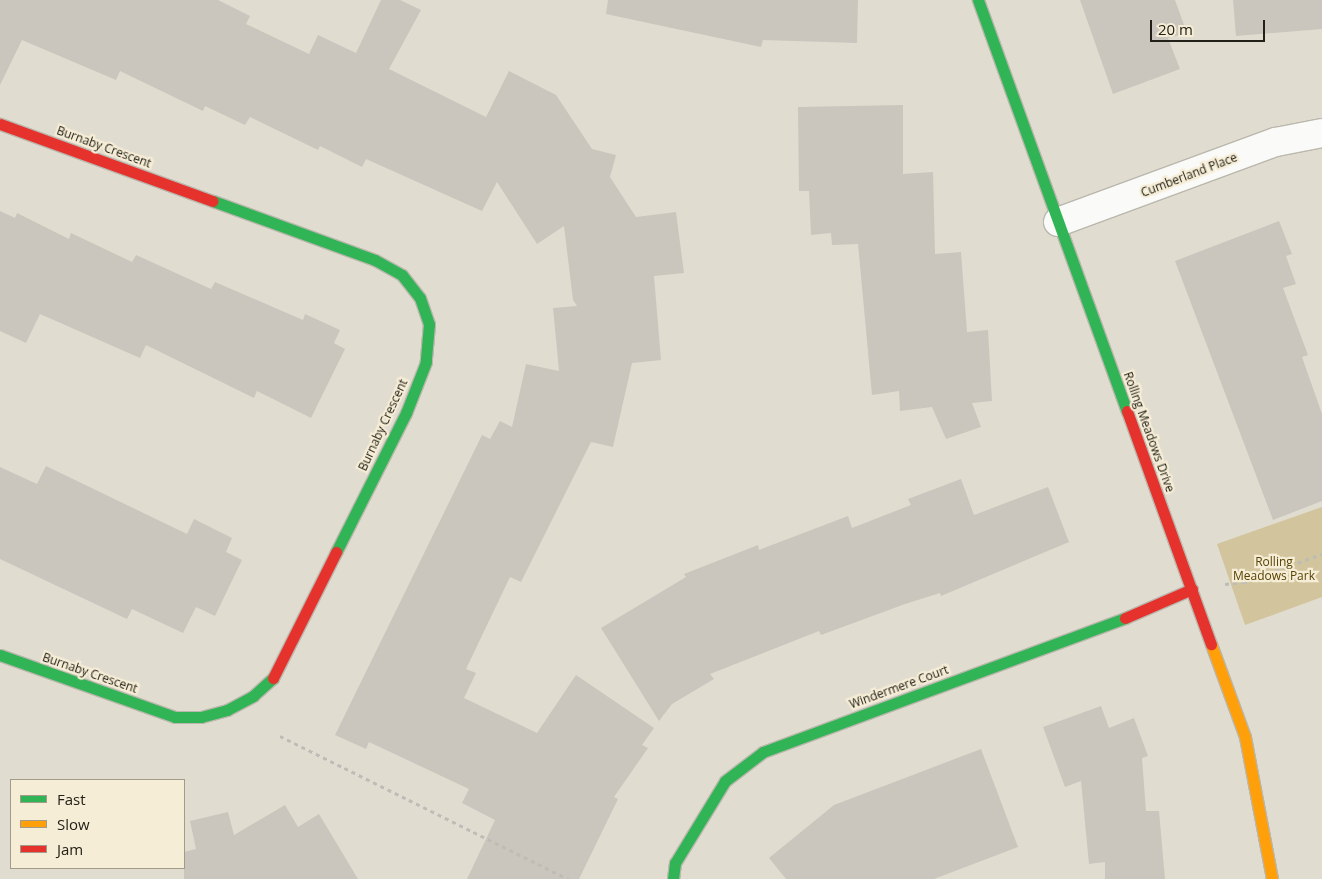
<!DOCTYPE html>
<style>
body{margin:0}
#map{position:relative;width:1322px;height:879px;overflow:hidden;background:#e1dcd0;font-family:"Open Sans",sans-serif}
div>[style]{position:absolute}
.green>*{inset:0;background:#d2c49c}
.building>*{inset:0;background:#cac6bd}
.path>*{height:3px;margin-top:-1.5px;transform-origin:0;background:repeating-linear-gradient(90deg,#bebcb7 0 4px,transparent 0 8px)}
.roads{filter:drop-shadow(1px 0 #bab7ad) drop-shadow(-1px 0 #bab7ad) drop-shadow(0 1px #bab7ad) drop-shadow(0 -1px #bab7ad)}
.street>*{height:28px;margin:-14px;padding:0 14px;transform-origin:14px;border-radius:14px;background:#fafaf8}
.fast>*{height:11px;margin:-5.5px;padding:0 5.5px;transform-origin:5.5px;border-radius:5.5px;background:#30b455}
.slow>*{height:11px;margin:-5.5px;padding:0 5.5px;transform-origin:5.5px;border-radius:5.5px;background:#ff9f0a}
.jam>*{height:11px;margin:-5.5px;padding:0 5.5px;transform-origin:5.5px;border-radius:5.5px;background:#e5322d}
span{translate:-50% -50%;white-space:nowrap;text-align:center;line-height:1.15;-webkit-text-stroke:4.5px #f6edd6;paint-order:stroke}
.street-label{font-size:12px;color:#232017}
.park-label{font-size:12px;color:#564302}
.legend{position:absolute;left:10px;top:779px;width:175px;height:90px;box-sizing:border-box;background:#f6edd6;border:1px solid #a29b8a;margin:0;padding:6px 9px;list-style:none;font-size:15px;color:#232017}
.legend li{display:flex;align-items:center;gap:10px;height:25px}
.legend b{width:25px;border:1px solid #a29b8a}
.scale{position:absolute;left:1150px;top:20px;width:115px;height:22px;box-sizing:border-box;border:2px solid #232017;border-top:0;padding-left:6px;font-size:15px;line-height:18px;white-space:nowrap;color:#232017;-webkit-text-stroke:4px #f6edd6;paint-order:stroke}
</style>
<div id="map">
<div class="green">
<i style="clip-path:polygon(1322px 507px,1322px 597px,1245px 625px,1217px 544px)"></i>
</div>
<div class="building">
<i style="clip-path:polygon(0 0,218px 0,250px 16px,246px 24px,309px 54px,318px 35px,356px 53px,381px 0,400px 0,421px 10px,389px 69px,486px 117px,509px 71px,556px 95px,592px 149px,616px 155px,610px 177px,636px 217px,676px 212px,684px 273px,654px 276px,661px 360px,632px 363px,613px 447px,591px 442px,521px 582px,510px 577px,466px 669px,476px 673px,464px 698px,537px 733px,576px 675px,654px 728px,642px 745px,648px 748px,614px 797px,618px 799px,579px 879px,467px 879px,495px 820px,462px 803px,469px 789px,369px 742px,366px 749px,335px 735px,482px 435px,490px 439px,500px 421px,512px 427px,526px 364px,559px 371px,553px 308px,577px 306px,573px 300px,564px 226px,537px 244px,497px 182px,482px 211px,366px 159px,362px 167px,320px 146px,318px 150px,250px 117px,245px 125px,205px 106px,203px 111px,120px 71px,116px 80px,22px 40px,0 85px)"></i>
<i style="clip-path:polygon(608px 0,858px 0,857px 43px,763px 40px,761px 47px,606px 14px)"></i>
<i style="clip-path:polygon(1080px 0,1175px 0,1187px 33px,1168px 38px,1180px 69px,1113px 94px)"></i>
<i style="clip-path:polygon(1233px 0,1322px 0,1322px 29px,1236px 36px)"></i>
<i style="clip-path:polygon(903px 105px,903px 174px,933px 172px,935px 254px,961px 252px,967px 332px,988px 330px,992px 401px,972px 403px,981px 427px,946px 439px,932px 407px,900px 411px,899px 391px,872px 395px,858px 244px,832px 245px,831px 233px,811px 235px,809px 191px,799px 191px,798px 107px)"></i>
<i style="clip-path:polygon(0 211px,15px 218px,17px 213px,69px 239px,71px 233px,132px 262px,136px 255px,211px 289px,215px 282px,303px 320px,305px 314px,340px 330px,334px 343px,345px 349px,311px 418px,257px 391px,254px 398px,146px 345px,140px 358px,40px 314px,26px 343px,0 331px)"></i>
<i style="clip-path:polygon(1279px 221px,1292px 254px,1286px 256px,1296px 284px,1283px 288px,1308px 355px,1302px 357px,1322px 414px,1322px 501px,1273px 520px,1175px 261px)"></i>
<i style="clip-path:polygon(46px 466px,187px 534px,194px 519px,232px 538px,226px 552px,242px 560px,215px 616px,196px 607px,183px 633px,132px 609px,127px 619px,0 559px,0 467px,37px 484px)"></i>
<i style="clip-path:polygon(961px 479px,974px 515px,1048px 487px,1069px 542px,941px 596px,940px 593px,905px 604px,821px 635px,819px 631px,710px 674px,714px 679px,672px 704px,659px 721px,601px 628px,686px 577px,684px 574px,758px 545px,759px 550px,848px 516px,852px 528px,911px 505px,908px 499px)"></i>
<i style="clip-path:polygon(1101px 706px,1109px 728px,1134px 718px,1148px 756px,1142px 758px,1146px 811px,1159px 811px,1165px 879px,1105px 879px,1105px 862px,1089px 864px,1081px 781px,1065px 787px,1043px 727px)"></i>
<i style="clip-path:polygon(981px 749px,1018px 847px,934px 879px,786px 879px,769px 858px,834px 805px)"></i>
<i style="clip-path:polygon(285px 805px,298px 827px,319px 814px,358px 879px,184px 879px,184px 852px,196px 849px,190px 821px,228px 812px,234px 835px)"></i>
</div>
<div class="path">
<i style="left:1225px;top:584px;width:20px;rotate:-6deg"></i>
<i style="left:1245px;top:582px;width:82px;rotate:-20deg"></i>
<i style="left:280px;top:736px;width:322px;rotate:26.4deg"></i>
</div>
<div class="roads">
<div class="street">
<i style="left:1058px;top:222px;width:232px;rotate:-20.2deg"></i>
<i style="left:1276px;top:142px;width:47px;rotate:-11.1deg"></i>
</div>
<div class="fast">
<i style="left:978px;top:0;width:437px;rotate:70.1deg"></i>
<i style="left:213px;top:201px;width:172px;rotate:20deg"></i>
<i style="left:375px;top:260px;width:31px;rotate:29deg"></i>
<i style="left:402px;top:275px;width:29px;rotate:52deg"></i>
<i style="left:420px;top:298px;width:28px;rotate:71deg"></i>
<i style="left:429px;top:324px;width:38px;rotate:95deg"></i>
<i style="left:426px;top:362px;width:55px;rotate:111.4deg"></i>
<i style="left:406px;top:413px;width:156px;rotate:116.7deg"></i>
<i style="left:0;top:655px;width:186px;rotate:19.5deg"></i>
<i style="left:175px;top:717px;width:26px"></i>
<i style="left:201px;top:717px;width:27px;rotate:-15deg"></i>
<i style="left:227px;top:710px;width:30px;rotate:-28deg"></i>
<i style="left:253px;top:696px;width:27px;rotate:-42deg"></i>
<i style="left:673px;top:879px;width:16px;rotate:-83deg"></i>
<i style="left:675px;top:863px;width:96px;rotate:-58.6deg"></i>
<i style="left:725px;top:781px;width:48px;rotate:-37.3deg"></i>
<i style="left:763px;top:752px;width:386px;rotate:-20.3deg"></i>
</div>
<div class="slow">
<i style="left:1211px;top:644px;width:99px;rotate:69.9deg"></i>
<i style="left:1245px;top:737px;width:145px;rotate:79.2deg"></i>
</div>
<div class="jam">
<i style="left:0;top:124px;width:226px;rotate:19.9deg"></i>
<i style="left:1127px;top:411px;width:248px;rotate:70.2deg"></i>
<i style="left:1125px;top:618px;width:73px;rotate:-23.4deg"></i>
<i style="left:273px;top:678px;width:141px;rotate:-63.4deg"></i>
</div>
</div>
<div class="street-label">
<span style="left:104px;top:147px;rotate:20deg">Burnaby Crescent</span>
<span style="left:1189px;top:175px;rotate:-21deg">Cumberland Place</span>
<span style="left:383px;top:425px;rotate:-65deg">Burnaby Crescent</span>
<span style="left:1149px;top:432px;rotate:70deg">Rolling Meadows Drive</span>
<span style="left:90px;top:673px;rotate:19deg">Burnaby Crescent</span>
<span style="left:899px;top:687px;rotate:-20deg">Windermere Court</span>
</div>
<div class="park-label">
<span style="left:1274px;top:569px">Rolling<br>Meadows Park</span>
</div>
<ul class="legend">
<li><b style="height:6px;background:#30b455"></b>Fast</li>
<li><b style="height:6px;background:#ff9f0a"></b>Slow</li>
<li><b style="height:6px;background:#e5322d"></b>Jam</li>
</ul>
<div class="scale">20 m</div>
</div>
